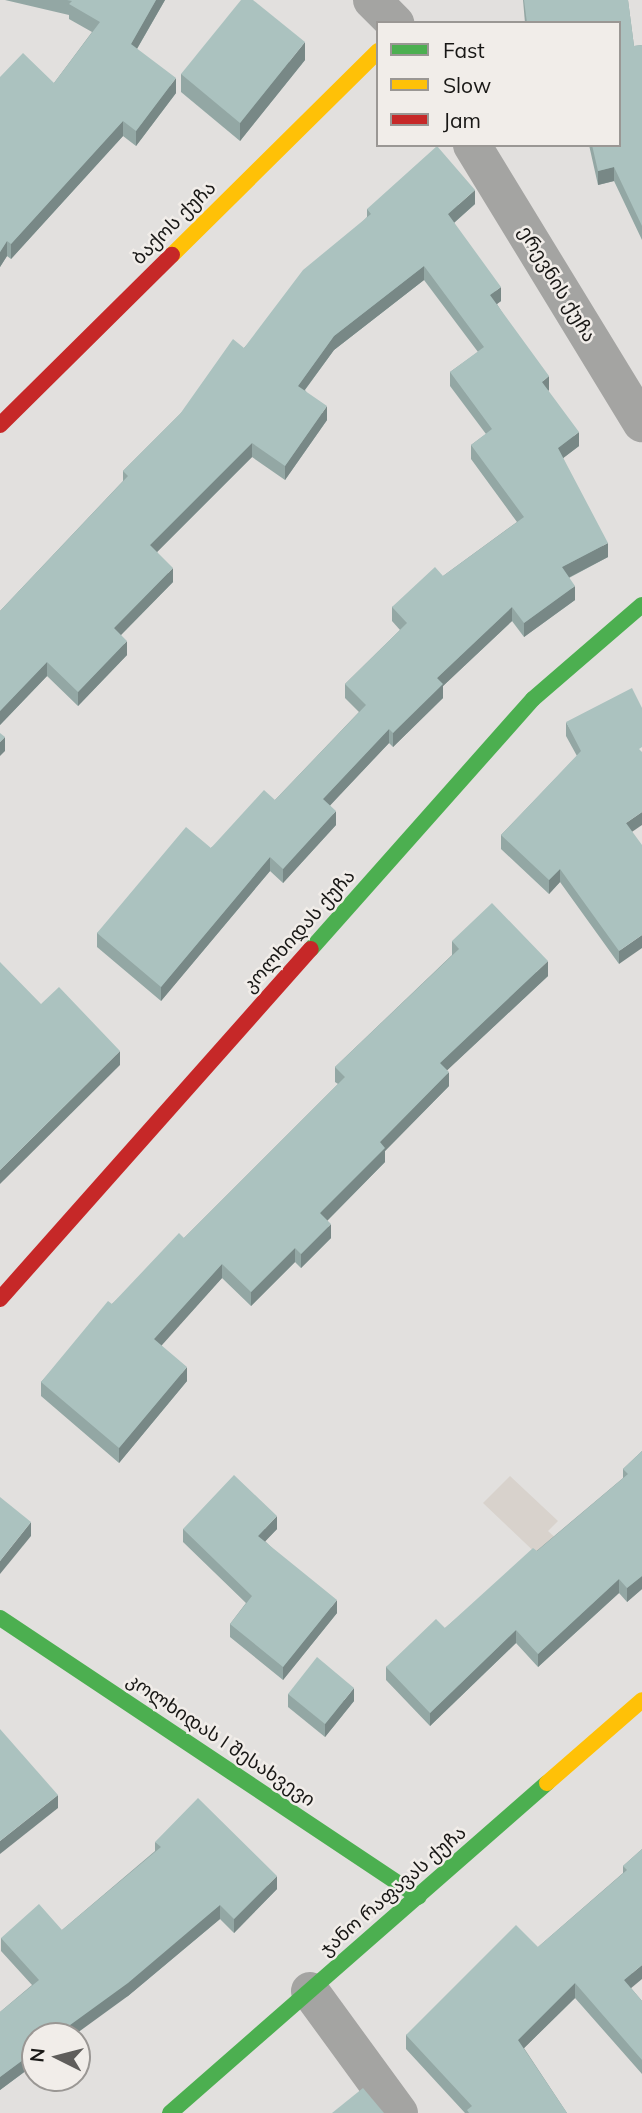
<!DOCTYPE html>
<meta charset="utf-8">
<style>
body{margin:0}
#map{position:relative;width:642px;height:2113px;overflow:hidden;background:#e2e0de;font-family:Mulish,"Noto Sans Georgian",sans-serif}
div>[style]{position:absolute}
.built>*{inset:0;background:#d8d2cc}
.street>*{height:38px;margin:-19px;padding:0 19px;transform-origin:19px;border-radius:19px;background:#a4a4a2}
.fast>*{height:16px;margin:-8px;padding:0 8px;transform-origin:8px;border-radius:8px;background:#4caf50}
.slow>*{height:16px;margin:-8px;padding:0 8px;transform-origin:8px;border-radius:8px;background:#ffc107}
.jam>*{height:16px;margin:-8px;padding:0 8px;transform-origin:8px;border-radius:8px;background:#c62828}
.wall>*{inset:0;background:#93a7a4}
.shaded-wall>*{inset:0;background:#788886}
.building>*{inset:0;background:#abc2bf}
span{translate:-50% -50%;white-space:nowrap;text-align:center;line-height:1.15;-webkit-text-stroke:5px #f1ede9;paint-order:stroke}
.street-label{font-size:19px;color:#181715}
.legend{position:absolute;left:376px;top:21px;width:245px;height:126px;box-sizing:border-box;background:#f1ede9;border:2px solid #9a9794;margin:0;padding:9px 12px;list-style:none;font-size:21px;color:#181715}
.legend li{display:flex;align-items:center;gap:14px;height:35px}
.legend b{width:35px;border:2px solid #9a9794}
.north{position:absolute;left:21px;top:2022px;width:70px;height:70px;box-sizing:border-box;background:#f1ede9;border:2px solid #9a9794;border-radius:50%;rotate:276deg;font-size:19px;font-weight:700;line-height:28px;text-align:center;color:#181715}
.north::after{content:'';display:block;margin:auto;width:24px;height:32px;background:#5f5d5b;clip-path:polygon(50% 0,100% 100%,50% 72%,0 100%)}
</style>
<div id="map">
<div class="built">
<i style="clip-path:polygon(510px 1476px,558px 1521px,548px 1531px,561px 1543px,544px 1561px,483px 1503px)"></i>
</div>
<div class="street">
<i style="left:372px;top:0;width:33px;rotate:45deg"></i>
<i style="left:472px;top:145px;width:326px;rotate:58.6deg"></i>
<i style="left:310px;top:1991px;width:151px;rotate:53.9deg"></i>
</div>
<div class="fast">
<i style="left:311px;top:949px;width:334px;rotate:-48.4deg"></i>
<i style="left:533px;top:699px;width:144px;rotate:-40.8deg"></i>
<i style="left:0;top:1618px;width:503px;rotate:33.66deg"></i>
<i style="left:170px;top:2113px;width:501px;rotate:-41.2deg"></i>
</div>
<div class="slow">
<i style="left:172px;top:255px;width:290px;rotate:-44.7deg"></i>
<i style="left:547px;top:1783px;width:126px;rotate:-41.1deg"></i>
</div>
<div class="jam">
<i style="left:0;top:425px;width:242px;rotate:-44.7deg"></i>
<i style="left:0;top:1299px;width:468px;rotate:-48.4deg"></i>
</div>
<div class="wall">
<i style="clip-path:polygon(5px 0,165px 0,137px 49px,176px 93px,136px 146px,123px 136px,11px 259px,7px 256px,0 267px,0 77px,54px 83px,92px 32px,69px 19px,69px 15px)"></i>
<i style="clip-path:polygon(523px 0,628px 0,634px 46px,642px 45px,642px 240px,614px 181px,598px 185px,589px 145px,619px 145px,619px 23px,525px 23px)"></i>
<i style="clip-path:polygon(305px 60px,240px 141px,181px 92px,181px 74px)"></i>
<i style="clip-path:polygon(475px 204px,454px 223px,501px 301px,497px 304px,549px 390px,548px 391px,579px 446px,563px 458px,608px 557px,569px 578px,575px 600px,524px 637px,512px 621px,443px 686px,443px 698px,393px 747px,389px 743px,330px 805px,336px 825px,283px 883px,270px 871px,161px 1001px,97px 947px,97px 933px,275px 800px,359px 712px,345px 698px,345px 684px,400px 630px,392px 621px,392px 607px,443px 576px,517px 522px,471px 459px,471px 445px,486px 434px,450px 386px,450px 372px,478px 352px,424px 280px,334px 350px,305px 390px,327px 420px,285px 480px,252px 457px,157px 552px,173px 582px,121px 635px,127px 655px,78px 706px,47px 676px,0 725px,0 611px,123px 481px,123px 471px,180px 414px,244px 348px,367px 217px,367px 209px)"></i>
<i style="clip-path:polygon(566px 722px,632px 832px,619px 964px,560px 882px,549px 894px,501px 849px,501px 835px,577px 756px,566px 736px)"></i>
<i style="clip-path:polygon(452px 941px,548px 976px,447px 1070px,449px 1086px,385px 1151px,385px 1162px,327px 1221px,331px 1238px,301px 1268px,295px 1262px,251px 1306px,222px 1278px,161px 1345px,187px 1381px,119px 1463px,41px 1396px,41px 1382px,112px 1304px,184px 1238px,338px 1084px,335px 1082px,335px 1067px,452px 955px)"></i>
<i style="clip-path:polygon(642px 1451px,642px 1589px,627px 1602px,619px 1593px,538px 1667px,516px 1643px,430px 1726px,386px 1680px,386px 1667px,445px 1628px,623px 1478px,623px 1469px)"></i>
<i style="clip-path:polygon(183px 1529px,277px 1529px,265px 1541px,337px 1613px,283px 1680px,230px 1637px,230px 1624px,246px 1603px,183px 1542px)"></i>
<i style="clip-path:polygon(288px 1694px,354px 1701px,325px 1737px,288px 1707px)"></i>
<i style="clip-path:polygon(155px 1842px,277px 1889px,234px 1933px,220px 1919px,128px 1996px,35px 2036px,35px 2064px,0 2090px,0 2012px,32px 1985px,1px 1951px,1px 1938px,62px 1930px,155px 1851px)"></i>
<i style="clip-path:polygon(642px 1849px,631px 1988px,642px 2001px,642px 2074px,575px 1998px,524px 2048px,567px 2113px,465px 2113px,406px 2049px,406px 2035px,538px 1947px,623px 1873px,623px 1866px)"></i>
</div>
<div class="shaded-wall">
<i style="clip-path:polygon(156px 0,165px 0,131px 59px,131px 44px)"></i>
<i style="clip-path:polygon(305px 42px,305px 60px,240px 141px,240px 123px)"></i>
<i style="clip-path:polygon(176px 78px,176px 93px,136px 146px,136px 131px)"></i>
<i style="clip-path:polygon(123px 121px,123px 136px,11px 259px,11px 244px)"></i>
<i style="clip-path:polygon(614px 167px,614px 181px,598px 185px,598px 171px)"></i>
<i style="clip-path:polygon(475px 190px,475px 204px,448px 228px,448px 214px)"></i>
<i style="clip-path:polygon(7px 241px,7px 256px,0 267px,0 252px)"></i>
<i style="clip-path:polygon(424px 266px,424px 280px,334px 350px,298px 399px,298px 386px,334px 336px)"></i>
<i style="clip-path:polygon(501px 287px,501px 301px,490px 309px,490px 295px)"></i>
<i style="clip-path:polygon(549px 376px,549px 390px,542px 396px,542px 382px)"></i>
<i style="clip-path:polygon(327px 406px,327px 420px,285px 480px,285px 466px)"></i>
<i style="clip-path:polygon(579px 432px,579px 446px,558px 462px,558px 448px)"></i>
<i style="clip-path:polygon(252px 443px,252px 457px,150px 559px,150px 545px)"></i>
<i style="clip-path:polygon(608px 543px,608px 557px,562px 581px,562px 567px)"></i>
<i style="clip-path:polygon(173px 568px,173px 582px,114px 642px,114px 628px)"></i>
<i style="clip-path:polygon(575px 586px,575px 600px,524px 637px,524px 623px)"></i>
<i style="clip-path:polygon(512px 607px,512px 621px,443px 686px,443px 698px,393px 747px,393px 733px,437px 678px)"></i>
<i style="clip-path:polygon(127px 641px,127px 655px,78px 706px,78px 692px)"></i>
<i style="clip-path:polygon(47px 662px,47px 676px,0 725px,0 711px)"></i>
<i style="clip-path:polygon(389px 729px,389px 743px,323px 813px,323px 799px)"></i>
<i style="clip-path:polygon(5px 737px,5px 751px,0 756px,0 742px)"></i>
<i style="clip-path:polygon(336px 811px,336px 825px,283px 883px,283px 869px)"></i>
<i style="clip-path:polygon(642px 812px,642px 825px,626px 836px,626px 823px)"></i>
<i style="clip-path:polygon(270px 857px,270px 871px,161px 1001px,161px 987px)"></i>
<i style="clip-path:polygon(560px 869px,560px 882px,549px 894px,549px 880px)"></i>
<i style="clip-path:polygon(642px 935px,642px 948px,619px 964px,619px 951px)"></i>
<i style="clip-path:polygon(548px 961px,548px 976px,440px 1077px,440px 1063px)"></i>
<i style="clip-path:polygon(120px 1051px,120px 1065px,0 1184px,0 1170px)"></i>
<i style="clip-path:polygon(449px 1072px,449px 1086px,385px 1151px,385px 1162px,320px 1228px,320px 1213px,380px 1142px)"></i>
<i style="clip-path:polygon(331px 1224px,331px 1238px,301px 1268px,301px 1254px)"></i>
<i style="clip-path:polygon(295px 1248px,295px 1262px,251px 1306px,251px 1292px)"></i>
<i style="clip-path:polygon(222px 1264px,222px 1278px,154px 1354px,154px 1339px)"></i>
<i style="clip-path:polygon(187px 1367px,187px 1381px,119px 1463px,119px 1448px)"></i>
<i style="clip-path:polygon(277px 1516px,277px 1529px,258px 1549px,258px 1536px)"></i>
<i style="clip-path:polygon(31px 1522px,31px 1536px,0 1574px,0 1561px)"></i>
<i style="clip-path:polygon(642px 1576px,642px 1589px,627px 1602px,627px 1588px)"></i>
<i style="clip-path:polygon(619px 1579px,619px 1593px,538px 1667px,538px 1654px)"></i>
<i style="clip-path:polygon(337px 1600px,337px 1613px,283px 1680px,283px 1667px)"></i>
<i style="clip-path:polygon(516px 1630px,516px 1643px,430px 1726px,430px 1713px)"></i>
<i style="clip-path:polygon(354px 1688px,354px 1701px,325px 1737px,325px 1724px)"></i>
<i style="clip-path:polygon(58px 1795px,58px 1808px,0 1854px,0 1841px)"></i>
<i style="clip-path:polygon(277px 1876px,277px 1889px,234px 1933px,234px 1919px)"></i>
<i style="clip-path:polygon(220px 1905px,220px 1919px,128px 1996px,73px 2036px,55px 2036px)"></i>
<i style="clip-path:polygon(642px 1965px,642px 1979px,624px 1994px,624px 1980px)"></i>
<i style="clip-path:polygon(575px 1983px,575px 1998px,518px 2054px,518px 2040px)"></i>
<i style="clip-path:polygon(35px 2051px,35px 2064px,0 2090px,0 2077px)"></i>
</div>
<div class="building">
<i style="clip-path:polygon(67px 0,156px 0,131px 44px,176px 78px,136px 131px,123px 121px,11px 244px,7px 241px,0 252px,0 77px,23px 53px,54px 83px,100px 22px,69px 4px,72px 1px)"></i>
<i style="clip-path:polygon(241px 0,253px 0,305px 42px,240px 123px,181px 74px)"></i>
<i style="clip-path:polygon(524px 0,628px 0,634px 46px,642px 45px,642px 226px,614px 167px,598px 171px,592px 145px,619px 145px,619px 23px,527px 23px)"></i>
<i style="clip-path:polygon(437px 146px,475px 190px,448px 214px,501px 287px,490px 295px,549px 376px,542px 382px,579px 432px,558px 448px,608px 543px,562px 567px,575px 586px,524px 623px,512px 607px,437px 678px,443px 684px,393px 733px,389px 729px,323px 799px,336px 811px,283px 869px,270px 857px,161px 987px,97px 933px,186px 827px,211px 848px,264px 790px,275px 800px,366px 705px,345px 684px,407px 623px,392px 607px,435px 567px,443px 576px,524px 517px,471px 445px,492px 429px,450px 372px,484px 347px,424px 266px,334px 336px,298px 386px,327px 406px,285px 466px,252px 443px,150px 545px,173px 568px,114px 628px,127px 641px,78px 692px,47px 662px,0 711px,0 611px,128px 476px,123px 471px,180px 414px,233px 339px,244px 348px,303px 270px,371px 214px,367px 209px)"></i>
<i style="clip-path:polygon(632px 688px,642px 708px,642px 747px,639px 749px,642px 752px,642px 812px,626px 823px,642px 845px,642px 935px,619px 951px,560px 869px,549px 880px,501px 835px,581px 751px,566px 722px)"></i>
<i style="clip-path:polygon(0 733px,5px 737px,0 742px)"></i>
<i style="clip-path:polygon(492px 903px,548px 961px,440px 1063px,449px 1072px,380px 1142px,385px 1148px,320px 1213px,331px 1224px,301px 1254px,295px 1248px,251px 1292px,222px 1264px,154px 1339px,187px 1367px,119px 1448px,41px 1382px,108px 1301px,112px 1304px,179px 1233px,184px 1238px,345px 1077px,335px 1067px,459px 949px,452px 941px)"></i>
<i style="clip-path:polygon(0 962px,41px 1004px,59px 987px,120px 1051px,0 1170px)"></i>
<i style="clip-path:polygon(642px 1451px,642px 1576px,627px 1588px,619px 1579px,538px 1654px,516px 1630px,430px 1713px,386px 1667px,436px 1619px,445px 1628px,533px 1548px,537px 1551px,628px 1474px,623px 1469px)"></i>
<i style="clip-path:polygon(234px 1475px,277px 1516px,258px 1536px,337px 1600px,283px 1667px,230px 1624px,252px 1596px,183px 1529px)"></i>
<i style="clip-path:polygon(0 1497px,31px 1522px,0 1561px)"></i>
<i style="clip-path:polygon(317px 1657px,354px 1688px,325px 1724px,288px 1694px)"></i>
<i style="clip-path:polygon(0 1729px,58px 1795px,0 1841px)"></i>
<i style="clip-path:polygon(198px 1798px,277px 1876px,234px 1919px,220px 1905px,128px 1983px,55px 2036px,35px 2036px,35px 2051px,0 2077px,0 2012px,39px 1980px,1px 1938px,39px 1904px,62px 1930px,161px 1847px,155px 1842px)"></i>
<i style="clip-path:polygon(642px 1849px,642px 1965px,624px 1980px,642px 2001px,642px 2060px,575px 1983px,518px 2040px,567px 2113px,469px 2113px,467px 2110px,472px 2106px,406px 2035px,516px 1925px,538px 1947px,627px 1870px,623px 1866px)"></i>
<i style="clip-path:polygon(363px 2088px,384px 2113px,332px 2113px)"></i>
</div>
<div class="street-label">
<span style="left:174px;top:223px;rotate:-45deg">ბაქოს ქუჩა</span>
<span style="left:557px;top:284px;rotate:59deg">ერევნის ქუჩა</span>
<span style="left:299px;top:931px;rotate:-48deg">კოლხიდას ქუჩა</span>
<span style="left:221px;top:1740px;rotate:34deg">კოლხიდას I შესახვევი</span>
<span style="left:393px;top:1891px;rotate:-41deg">ჯანო რაფავას ქუჩა</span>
</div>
<ul class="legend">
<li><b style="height:9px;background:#4caf50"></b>Fast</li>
<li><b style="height:9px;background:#ffc107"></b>Slow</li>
<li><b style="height:9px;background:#c62828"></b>Jam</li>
</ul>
<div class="north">N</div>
</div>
